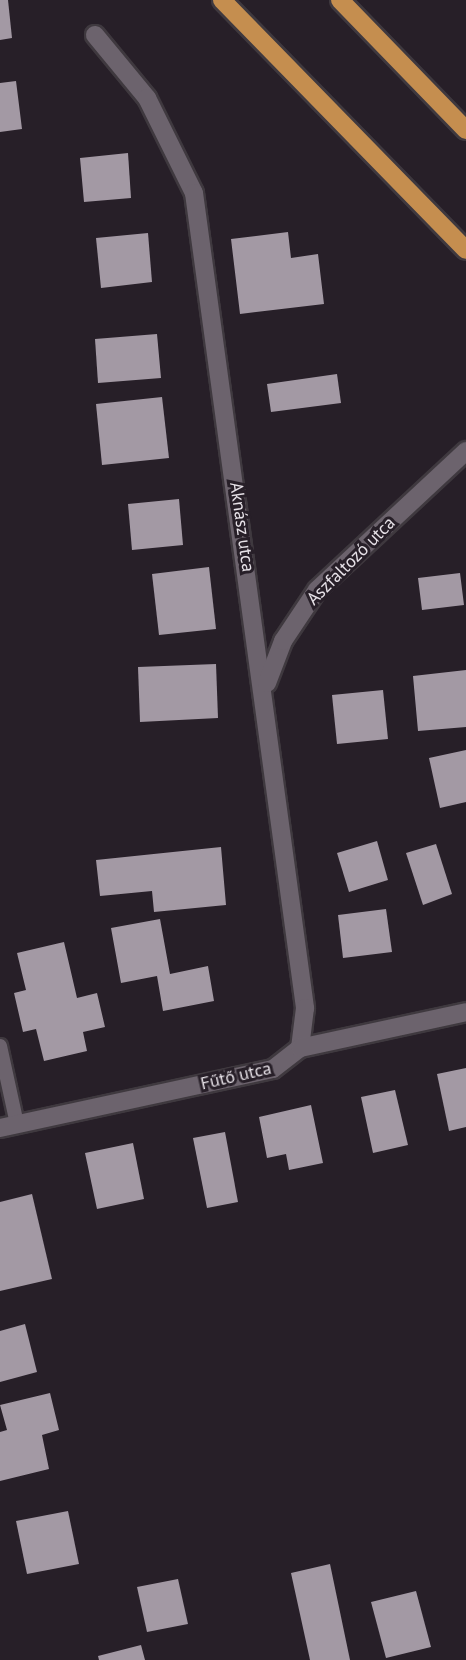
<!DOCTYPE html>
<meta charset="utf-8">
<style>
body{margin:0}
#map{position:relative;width:466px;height:1660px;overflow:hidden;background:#271f28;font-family:"PT Sans",sans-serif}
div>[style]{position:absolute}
.building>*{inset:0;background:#a399a4}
.roads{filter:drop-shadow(2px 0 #3f393f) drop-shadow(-2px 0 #3f393f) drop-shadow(0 2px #3f393f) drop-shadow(0 -2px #3f393f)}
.service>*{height:14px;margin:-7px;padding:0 7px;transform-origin:7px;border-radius:7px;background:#6c636d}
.minor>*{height:18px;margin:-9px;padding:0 9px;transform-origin:9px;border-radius:9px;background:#6c636d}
.motorway>*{height:18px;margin:-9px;padding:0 9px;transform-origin:9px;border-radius:9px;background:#c58e4f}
span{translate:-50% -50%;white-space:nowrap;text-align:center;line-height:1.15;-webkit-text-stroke:6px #271f28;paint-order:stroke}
.street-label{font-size:18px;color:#e6e1e7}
</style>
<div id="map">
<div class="building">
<i style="clip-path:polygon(0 0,8px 0,12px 38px,0 40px)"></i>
<i style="clip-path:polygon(16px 81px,22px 129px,0 132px,0 83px)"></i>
<i style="clip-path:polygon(128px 153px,131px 198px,84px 202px,80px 158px)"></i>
<i style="clip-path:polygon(288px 232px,291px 258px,318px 254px,324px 304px,240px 314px,231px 239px)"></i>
<i style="clip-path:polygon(148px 233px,152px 282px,101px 288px,96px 238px)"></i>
<i style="clip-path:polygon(157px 334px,161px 378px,98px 383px,95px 339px)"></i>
<i style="clip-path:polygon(337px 374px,341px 403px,271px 412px,267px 384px)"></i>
<i style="clip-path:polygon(162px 397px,169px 458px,102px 465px,96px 404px)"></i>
<i style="clip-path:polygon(179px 499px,183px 545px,132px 550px,128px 504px)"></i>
<i style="clip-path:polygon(209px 567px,216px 629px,159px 635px,152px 574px)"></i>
<i style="clip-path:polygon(460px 573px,464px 605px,422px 610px,418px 578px)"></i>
<i style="clip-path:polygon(216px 664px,218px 718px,140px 722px,138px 667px)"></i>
<i style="clip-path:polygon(466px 670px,466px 727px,418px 731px,413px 676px)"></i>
<i style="clip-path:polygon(383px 690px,388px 739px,337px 744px,332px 695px)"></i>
<i style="clip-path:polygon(466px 750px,466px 802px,440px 808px,429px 758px)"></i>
<i style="clip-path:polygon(377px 841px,388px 880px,349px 892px,337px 853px)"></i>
<i style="clip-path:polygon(436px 844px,452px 894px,423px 905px,406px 853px)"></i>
<i style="clip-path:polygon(221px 847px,226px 905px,154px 912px,152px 891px,100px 896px,96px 860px)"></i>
<i style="clip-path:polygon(386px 909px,392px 952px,343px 958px,338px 915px)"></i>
<i style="clip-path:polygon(160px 919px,170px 974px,208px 966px,214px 1001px,163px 1011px,157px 976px,121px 983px,111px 928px)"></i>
<i style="clip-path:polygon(64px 942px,77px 998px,97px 993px,105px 1027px,83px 1032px,87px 1051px,44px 1061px,36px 1029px,23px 1032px,14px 993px,26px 990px,17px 953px)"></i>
<i style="clip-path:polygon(466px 1068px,466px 1127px,449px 1131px,437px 1074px)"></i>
<i style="clip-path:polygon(395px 1090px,408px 1145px,373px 1153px,361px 1097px)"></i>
<i style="clip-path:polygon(311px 1105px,323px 1163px,289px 1170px,286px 1154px,267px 1158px,259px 1117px)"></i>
<i style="clip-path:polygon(225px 1132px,238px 1202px,207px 1208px,193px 1138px)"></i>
<i style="clip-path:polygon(133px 1143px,144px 1199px,97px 1209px,85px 1153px)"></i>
<i style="clip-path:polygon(32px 1194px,52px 1279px,0 1291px,0 1202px)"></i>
<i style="clip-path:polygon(25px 1324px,37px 1372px,0 1382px,0 1331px)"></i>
<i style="clip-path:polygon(50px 1393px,59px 1430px,42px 1435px,49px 1469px,0 1481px,0 1432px,7px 1430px,0 1405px)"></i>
<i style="clip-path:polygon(68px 1511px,79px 1564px,27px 1574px,16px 1521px)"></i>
<i style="clip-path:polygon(330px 1564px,350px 1660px,310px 1660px,291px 1573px)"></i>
<i style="clip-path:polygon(178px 1579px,188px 1624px,147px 1632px,137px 1587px)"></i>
<i style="clip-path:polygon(416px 1591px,431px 1647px,386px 1658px,371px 1602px)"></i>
<i style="clip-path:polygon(141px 1645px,145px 1660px,99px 1660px,98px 1656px)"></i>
</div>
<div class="roads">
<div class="service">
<i style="left:0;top:1046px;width:80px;rotate:77.7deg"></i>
</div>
<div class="minor">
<i style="left:95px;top:35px;width:82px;rotate:50.5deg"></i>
<i style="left:147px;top:98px;width:106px;rotate:63.7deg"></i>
<i style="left:194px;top:193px;width:823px;rotate:82.24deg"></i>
<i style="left:305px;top:1008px;width:40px;rotate:97.1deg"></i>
<i style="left:267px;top:683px;width:45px;rotate:-69.1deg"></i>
<i style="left:283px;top:641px;width:61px;rotate:-56.3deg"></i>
<i style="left:317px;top:590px;width:204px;rotate:-43deg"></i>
<i style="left:0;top:1128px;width:279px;rotate:-12.2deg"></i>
<i style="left:273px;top:1069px;width:34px;rotate:-38deg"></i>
<i style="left:300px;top:1048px;width:170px;rotate:-12.2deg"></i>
</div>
<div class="motorway">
<i style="left:222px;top:0;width:349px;rotate:45.7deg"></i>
<i style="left:340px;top:0;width:181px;rotate:45.9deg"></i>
</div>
</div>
<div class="street-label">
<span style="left:242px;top:527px;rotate:82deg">Aknász utca</span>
<span style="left:351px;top:561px;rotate:-45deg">Aszfaltozó utca</span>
<span style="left:236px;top:1076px;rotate:-13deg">Fűtő utca</span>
</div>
</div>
